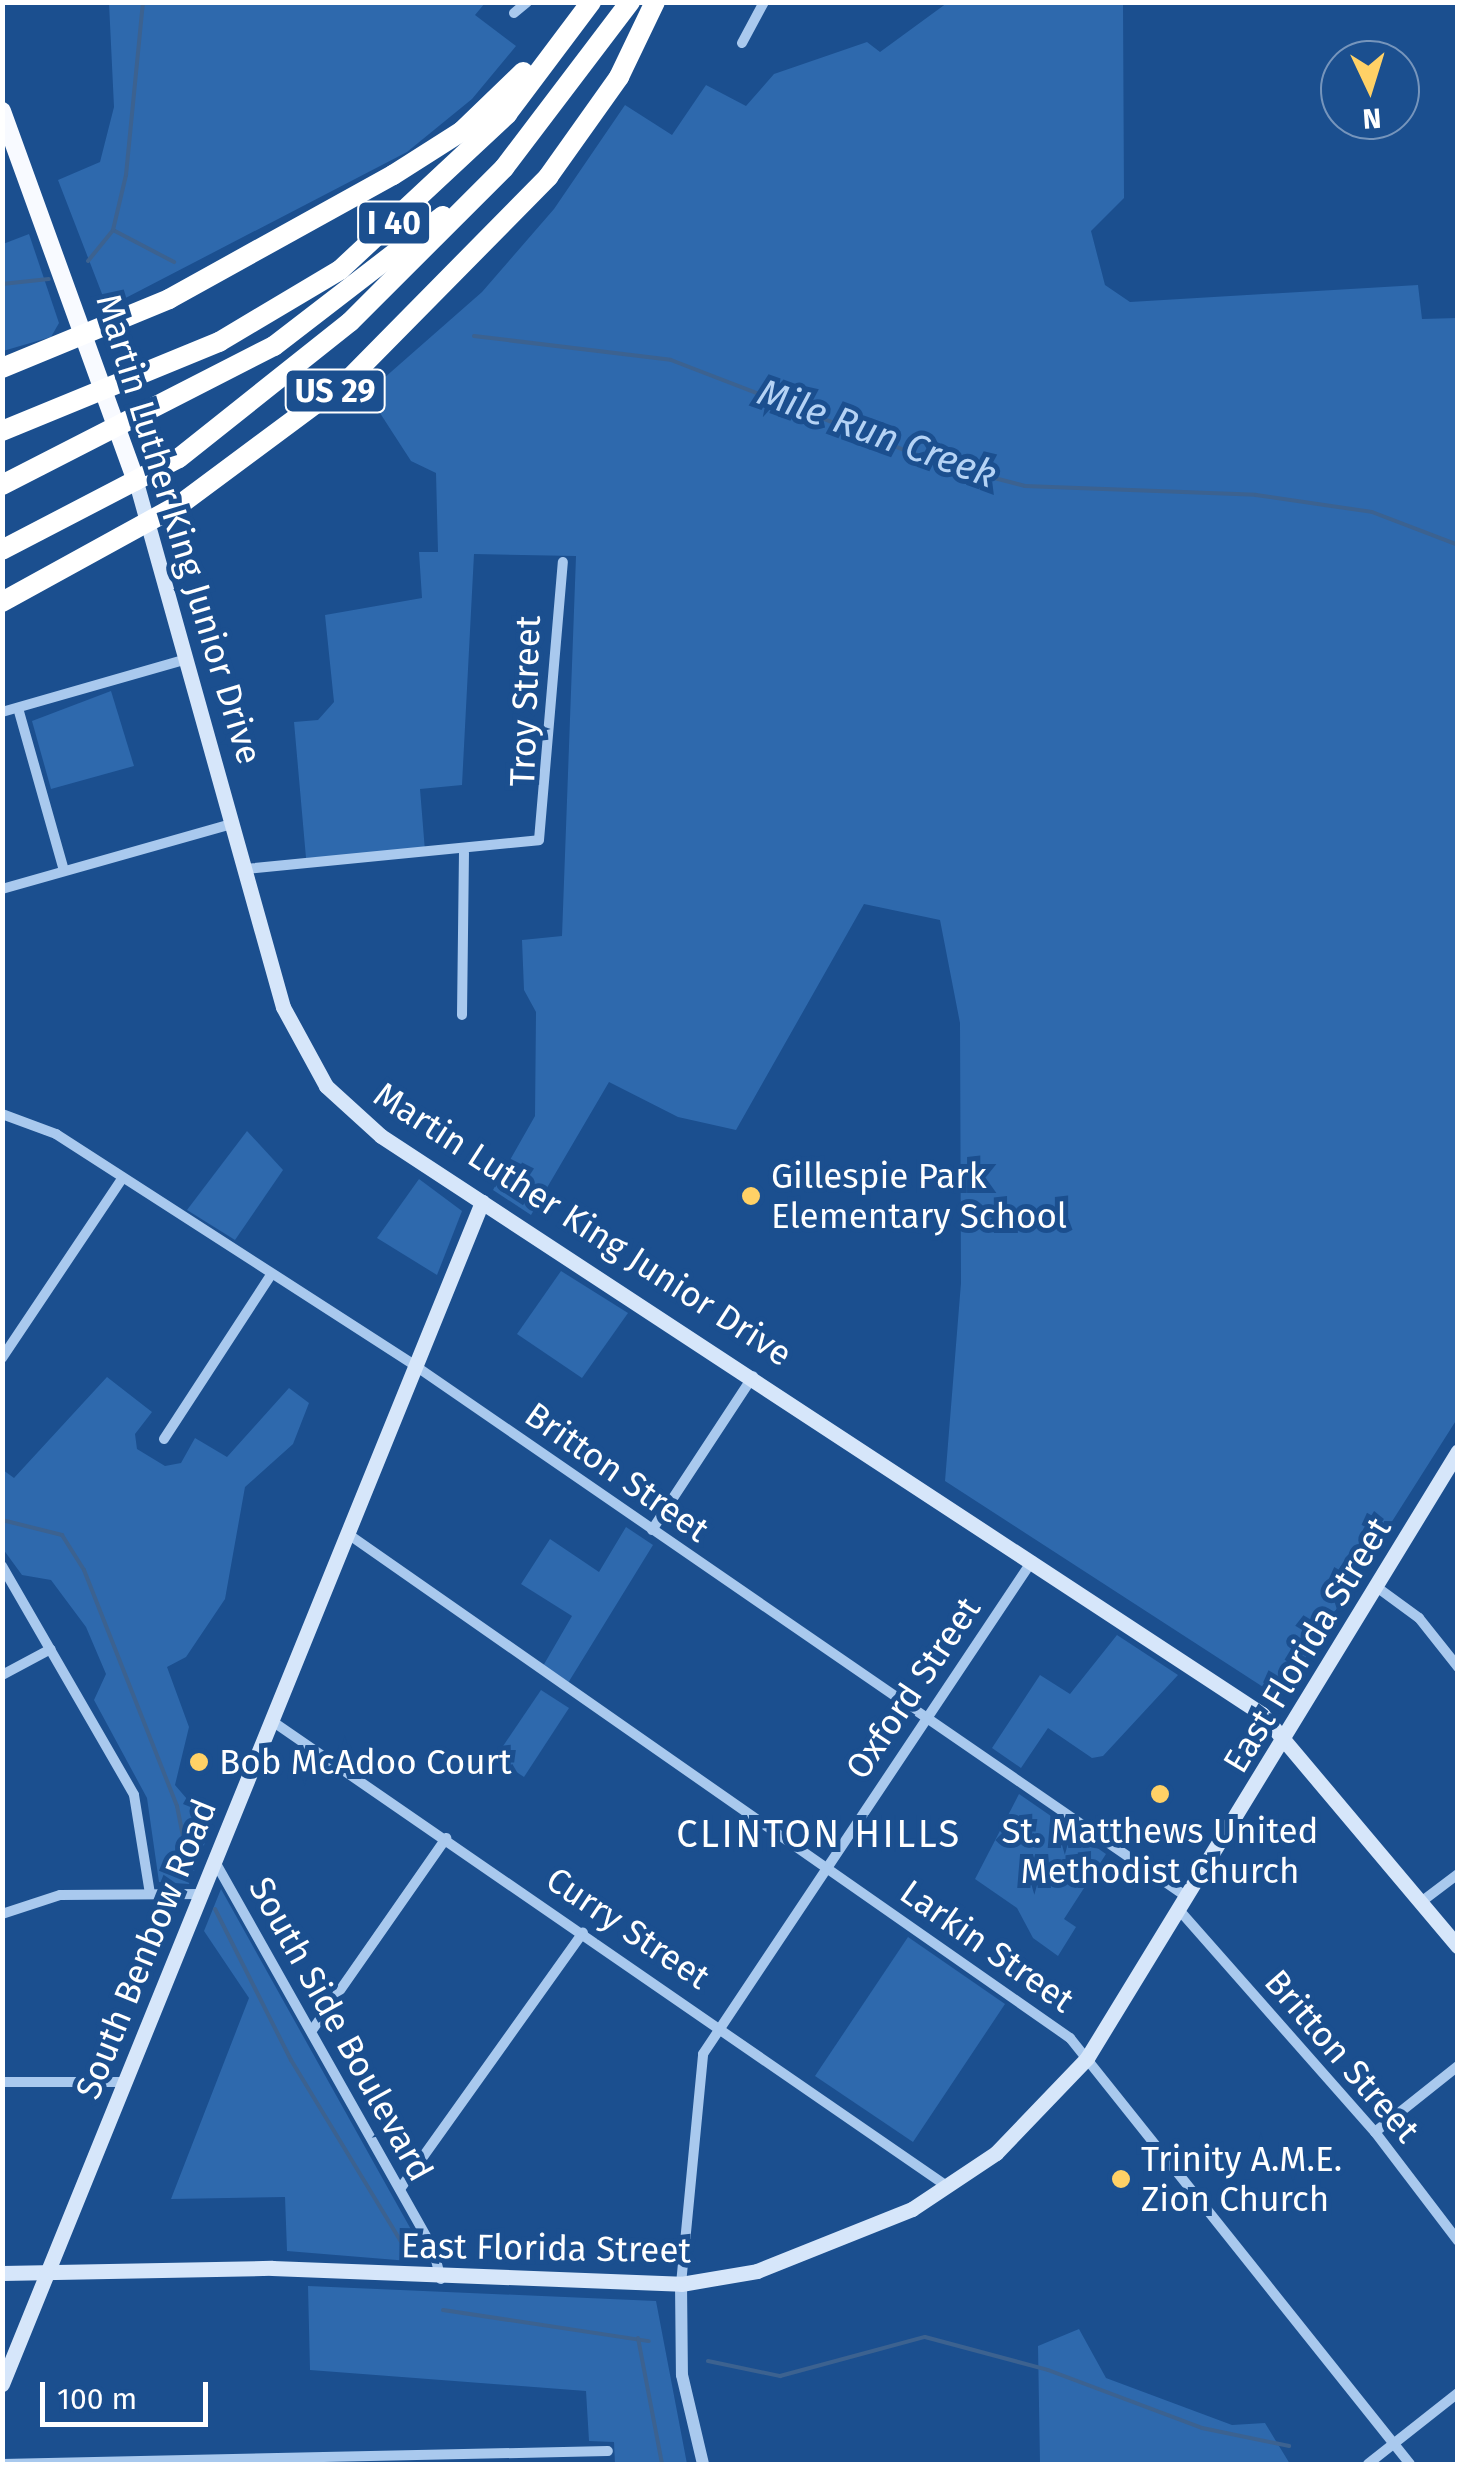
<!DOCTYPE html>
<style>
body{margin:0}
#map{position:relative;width:1460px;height:2467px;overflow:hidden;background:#1b4f8f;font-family:"Fira Sans",sans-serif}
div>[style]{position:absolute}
.green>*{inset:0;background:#2e69ad}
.stream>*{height:4px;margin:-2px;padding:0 2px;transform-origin:2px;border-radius:2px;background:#3c6290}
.minor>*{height:10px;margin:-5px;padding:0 5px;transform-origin:5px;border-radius:5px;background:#a9c9ee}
.tertiary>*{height:12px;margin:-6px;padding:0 6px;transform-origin:6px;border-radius:6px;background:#a9c9ee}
.secondary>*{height:15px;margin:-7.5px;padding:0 7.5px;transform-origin:7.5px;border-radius:7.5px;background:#d6e6fa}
.trunk>*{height:18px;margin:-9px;padding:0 9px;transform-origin:9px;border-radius:9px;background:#f8faff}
.motorway>*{height:20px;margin:-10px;padding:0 10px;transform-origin:10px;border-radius:10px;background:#fff}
.dots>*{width:28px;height:28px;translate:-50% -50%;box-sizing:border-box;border:5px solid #1b4f8f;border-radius:50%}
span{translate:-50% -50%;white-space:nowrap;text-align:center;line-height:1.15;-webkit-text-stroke:10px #1b4f8f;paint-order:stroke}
.shield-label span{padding:2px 8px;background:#1b4f8f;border:2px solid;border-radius:8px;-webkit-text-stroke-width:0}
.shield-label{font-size:32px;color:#fff;font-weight:700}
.street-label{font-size:35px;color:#fff}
.poi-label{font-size:35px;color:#fff}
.left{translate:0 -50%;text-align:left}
.water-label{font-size:38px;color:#b5d3f5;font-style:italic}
.neighbourhood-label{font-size:38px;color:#fff;letter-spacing:2.5px}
.frame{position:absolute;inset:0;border:5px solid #fff;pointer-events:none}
.north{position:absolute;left:1320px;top:40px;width:100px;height:100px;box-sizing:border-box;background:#1b4f8f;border:2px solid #7695bc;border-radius:50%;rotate:176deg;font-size:28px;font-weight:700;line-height:40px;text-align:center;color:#fff}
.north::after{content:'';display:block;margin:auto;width:35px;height:45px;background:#ffd166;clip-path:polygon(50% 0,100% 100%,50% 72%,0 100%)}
.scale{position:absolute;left:40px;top:2382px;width:168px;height:45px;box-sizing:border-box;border:5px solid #fff;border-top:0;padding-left:12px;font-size:30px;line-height:35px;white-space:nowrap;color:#fff;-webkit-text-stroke:8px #1b4f8f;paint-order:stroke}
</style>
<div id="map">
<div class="green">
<i style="clip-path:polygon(109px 3px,485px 3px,475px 15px,516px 46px,472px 99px,407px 152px,116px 303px,104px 299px,58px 180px,100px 162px,114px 107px)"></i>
<i style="clip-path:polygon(947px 3px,1123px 3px,1124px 198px,1091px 231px,1105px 285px,1130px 302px,1418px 285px,1422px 319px,1457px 318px,1457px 1419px,1280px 1698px,945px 1481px,961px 1283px,960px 1023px,940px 920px,864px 904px,736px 1130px,678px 1117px,609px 1082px,531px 1215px,493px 1190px,535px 1116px,536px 1012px,524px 990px,522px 940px,562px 936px,576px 556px,474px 554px,462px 785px,420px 789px,425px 851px,306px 858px,294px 722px,318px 720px,334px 702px,325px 615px,422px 598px,419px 552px,438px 552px,436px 473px,411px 461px,367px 393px,482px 292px,554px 209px,625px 105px,672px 135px,706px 85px,746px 106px,774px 74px,867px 42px,880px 52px)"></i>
<i style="clip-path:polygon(29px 234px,59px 323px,51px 337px,3px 351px,3px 244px)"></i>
<i style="clip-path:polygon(111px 691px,134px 766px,51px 789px,32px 721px)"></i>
<i style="clip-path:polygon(247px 1131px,283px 1170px,235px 1240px,187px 1210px)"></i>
<i style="clip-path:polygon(419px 1179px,462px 1211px,437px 1275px,377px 1238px)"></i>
<i style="clip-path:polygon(561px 1271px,628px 1313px,582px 1378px,517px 1334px)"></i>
<i style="clip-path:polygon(107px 1377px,152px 1412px,135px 1434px,137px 1449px,165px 1466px,181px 1463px,195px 1438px,227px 1457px,289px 1388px,309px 1403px,293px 1444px,245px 1487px,225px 1599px,186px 1657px,167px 1667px,189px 1727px,175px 1785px,211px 1827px,189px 1884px,159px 1882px,147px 1798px,94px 1700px,106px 1674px,86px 1627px,51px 1580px,22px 1575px,3px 1549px,3px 1470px,14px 1478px)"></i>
<i style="clip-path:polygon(626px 1527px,653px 1545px,568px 1683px,543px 1666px,572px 1616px,521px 1584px,550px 1539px,599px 1572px)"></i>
<i style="clip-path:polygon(1117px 1635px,1178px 1675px,1103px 1756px,1092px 1758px,1048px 1728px,1021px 1768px,992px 1748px,1040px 1675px,1070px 1694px)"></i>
<i style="clip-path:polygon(541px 1690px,569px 1708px,524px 1777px,495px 1758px)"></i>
<i style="clip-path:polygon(1019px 1794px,1106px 1854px,1064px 1919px,1076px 1927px,1058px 1956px,1033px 1938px,1017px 1908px,975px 1879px)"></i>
<i style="clip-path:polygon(221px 1889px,418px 2242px,409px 2261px,287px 2251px,285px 2197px,171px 2199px,249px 1998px,204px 1931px)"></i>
<i style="clip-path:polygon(908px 1937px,1005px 2004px,913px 2142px,815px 2076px)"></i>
<i style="clip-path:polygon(308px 2286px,656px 2301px,687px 2464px,615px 2464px,614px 2442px,589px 2441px,586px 2391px,310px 2370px)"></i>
<i style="clip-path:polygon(1079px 2329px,1106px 2378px,1232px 2425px,1265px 2423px,1290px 2464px,1040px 2464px,1038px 2346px)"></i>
</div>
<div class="stream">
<i style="left:113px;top:230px;width:69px;rotate:27.7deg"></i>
<i style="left:88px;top:261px;width:40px;rotate:-51deg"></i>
<i style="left:113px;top:230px;width:57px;rotate:-76.7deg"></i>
<i style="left:126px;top:175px;width:174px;rotate:-84.4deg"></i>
<i style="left:2px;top:284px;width:47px;rotate:-6.1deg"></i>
<i style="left:474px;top:336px;width:198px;rotate:6.9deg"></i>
<i style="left:671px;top:360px;width:288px;rotate:21.1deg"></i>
<i style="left:940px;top:464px;width:88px;rotate:14.5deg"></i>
<i style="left:1025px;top:486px;width:231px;rotate:2.2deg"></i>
<i style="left:1256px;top:495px;width:117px;rotate:8.3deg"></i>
<i style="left:1372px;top:512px;width:92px;rotate:21deg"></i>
<i style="left:2px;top:1520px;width:62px;rotate:14deg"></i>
<i style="left:62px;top:1535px;width:41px;rotate:57.8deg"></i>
<i style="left:84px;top:1570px;width:254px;rotate:68.5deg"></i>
<i style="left:177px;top:1806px;width:72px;rotate:78.8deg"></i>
<i style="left:215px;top:1909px;width:169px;rotate:63.3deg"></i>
<i style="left:291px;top:2060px;width:226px;rotate:58.8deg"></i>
<i style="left:443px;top:2310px;width:208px;rotate:8.6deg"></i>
<i style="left:638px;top:2338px;width:128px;rotate:79.2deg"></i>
<i style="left:708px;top:2361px;width:74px;rotate:11.8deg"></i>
<i style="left:780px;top:2376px;width:150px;rotate:-15.1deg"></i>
<i style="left:925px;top:2337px;width:127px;rotate:15deg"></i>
<i style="left:1048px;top:2370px;width:165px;rotate:20.6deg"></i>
<i style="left:1202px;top:2428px;width:89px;rotate:11.7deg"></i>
</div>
<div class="minor">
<i style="left:514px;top:13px;width:17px;rotate:-40deg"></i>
<i style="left:742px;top:43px;width:47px;rotate:-61.8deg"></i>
<i style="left:18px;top:708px;width:169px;rotate:74.2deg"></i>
<i style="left:2px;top:712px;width:192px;rotate:-16deg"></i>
<i style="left:245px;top:869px;width:295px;rotate:-5.6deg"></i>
<i style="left:539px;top:840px;width:279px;rotate:-85.1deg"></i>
<i style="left:2px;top:889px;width:239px;rotate:-15.8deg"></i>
<i style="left:462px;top:1015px;width:162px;rotate:-89.3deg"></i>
<i style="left:2px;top:1114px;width:58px;rotate:20.3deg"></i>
<i style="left:56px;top:1134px;width:430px;rotate:32.8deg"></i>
<i style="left:417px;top:1367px;width:935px;rotate:34.54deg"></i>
<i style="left:2px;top:1358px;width:216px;rotate:-56.2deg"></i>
<i style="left:164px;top:1439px;width:196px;rotate:-56.9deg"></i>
<i style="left:652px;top:1530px;width:184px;rotate:-56.7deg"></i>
<i style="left:348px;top:1534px;width:881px;rotate:34.92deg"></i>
<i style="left:1070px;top:2038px;width:545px;rotate:51.41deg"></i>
<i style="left:2px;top:1566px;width:264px;rotate:60deg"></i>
<i style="left:134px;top:1795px;width:100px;rotate:80.8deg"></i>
<i style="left:1378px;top:1588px;width:51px;rotate:36.2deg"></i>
<i style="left:1419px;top:1618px;width:63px;rotate:51.5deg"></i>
<i style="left:2px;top:1675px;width:55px;rotate:-28deg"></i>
<i style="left:272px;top:1721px;width:821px;rotate:34.58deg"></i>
<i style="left:214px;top:1860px;width:446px;rotate:60.6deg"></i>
<i style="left:433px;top:2248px;width:32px;rotate:76deg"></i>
<i style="left:1421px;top:1902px;width:46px;rotate:-37.1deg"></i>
<i style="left:1180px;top:1911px;width:295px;rotate:48.6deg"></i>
<i style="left:1375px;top:2132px;width:137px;rotate:52.7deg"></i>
<i style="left:2px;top:1914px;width:61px;rotate:-18.1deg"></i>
<i style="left:60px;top:1895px;width:140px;rotate:-0.4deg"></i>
<i style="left:313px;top:2029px;width:233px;rotate:-55.1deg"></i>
<i style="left:2px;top:2082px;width:121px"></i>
<i style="left:1375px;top:2132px;width:106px;rotate:-38.5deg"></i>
<i style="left:400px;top:2189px;width:315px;rotate:-54.5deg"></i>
<i style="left:681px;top:2284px;width:231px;rotate:-84.5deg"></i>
<i style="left:703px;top:2054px;width:593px;rotate:-56.28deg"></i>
<i style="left:2px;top:2464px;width:606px;rotate:-1.23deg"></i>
<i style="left:1368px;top:2464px;width:115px;rotate:-38.3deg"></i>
</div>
<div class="tertiary">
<i style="left:681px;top:2284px;width:91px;rotate:89.4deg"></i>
<i style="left:682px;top:2375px;width:91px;rotate:76.7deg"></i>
</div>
<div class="secondary">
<i style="left:136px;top:482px;width:545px;rotate:74.36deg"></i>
<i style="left:283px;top:1007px;width:90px;rotate:61.4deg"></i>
<i style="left:326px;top:1086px;width:74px;rotate:42.3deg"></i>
<i style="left:381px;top:1136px;width:1054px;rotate:33.27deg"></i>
<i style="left:1262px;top:1714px;width:304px;rotate:49.9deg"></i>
<i style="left:2px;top:2273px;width:270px;rotate:-1.1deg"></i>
<i style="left:272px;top:2268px;width:409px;rotate:2.2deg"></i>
<i style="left:681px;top:2284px;width:77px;rotate:-9.7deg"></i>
<i style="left:757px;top:2271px;width:167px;rotate:-21.8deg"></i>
<i style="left:912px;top:2209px;width:101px;rotate:-33.7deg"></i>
<i style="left:996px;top:2153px;width:132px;rotate:-46.2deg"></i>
<i style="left:1087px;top:2058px;width:711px;rotate:-58.57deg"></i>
<i style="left:2px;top:2384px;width:1276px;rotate:-67.9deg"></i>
</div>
<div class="trunk">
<i style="left:2px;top:111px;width:394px;rotate:70.1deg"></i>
</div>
<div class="motorway">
<i style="left:2px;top:368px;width:181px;rotate:-22.4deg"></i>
<i style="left:169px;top:299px;width:256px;rotate:-29deg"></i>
<i style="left:393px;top:175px;width:82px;rotate:-32.5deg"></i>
<i style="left:462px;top:131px;width:85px;rotate:-44deg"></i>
<i style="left:2px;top:431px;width:235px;rotate:-22.3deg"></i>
<i style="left:219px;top:342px;width:141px;rotate:-30.8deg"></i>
<i style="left:340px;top:270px;width:229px;rotate:-43deg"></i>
<i style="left:507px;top:114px;width:140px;rotate:-53.1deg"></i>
<i style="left:2px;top:485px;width:305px;rotate:-27.1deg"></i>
<i style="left:274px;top:346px;width:213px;rotate:-37.6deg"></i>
<i style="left:2px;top:550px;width:199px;rotate:-27.5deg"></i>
<i style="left:179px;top:458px;width:218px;rotate:-38.5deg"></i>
<i style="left:350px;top:322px;width:218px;rotate:-45deg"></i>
<i style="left:504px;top:168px;width:208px;rotate:-52.8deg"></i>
<i style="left:2px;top:602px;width:205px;rotate:-28.8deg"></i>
<i style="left:182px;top:503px;width:208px;rotate:-36.6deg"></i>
<i style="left:349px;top:379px;width:284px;rotate:-45.4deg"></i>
<i style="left:548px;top:177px;width:123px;rotate:-54.6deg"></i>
<i style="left:619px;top:77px;width:83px;rotate:-64.4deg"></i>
</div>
<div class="dots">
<i style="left:751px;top:1196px;background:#ffd166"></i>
<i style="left:199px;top:1762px;background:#ffd166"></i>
<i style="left:1160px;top:1794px;background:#ffd166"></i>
<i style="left:1121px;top:2179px;background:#ffd166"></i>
</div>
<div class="shield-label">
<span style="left:394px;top:223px">I 40</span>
<span style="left:335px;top:391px">US 29</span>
</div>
<div class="street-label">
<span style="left:179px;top:529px;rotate:73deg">Martin Luther King Junior Drive</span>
<span style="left:525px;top:701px;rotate:-88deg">Troy Street</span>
<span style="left:583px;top:1224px;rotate:33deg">Martin Luther King Junior Drive</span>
<span style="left:617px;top:1472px;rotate:35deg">Britton Street</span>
<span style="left:1307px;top:1645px;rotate:-59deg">East Florida Street</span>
<span style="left:913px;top:1688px;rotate:-56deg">Oxford Street</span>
<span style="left:628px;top:1928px;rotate:34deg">Curry Street</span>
<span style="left:987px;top:1946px;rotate:35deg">Larkin Street</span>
<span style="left:146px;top:1949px;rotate:-68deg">South Benbow Road</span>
<span style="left:341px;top:2029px;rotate:61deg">South Side Boulevard</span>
<span style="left:1342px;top:2056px;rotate:49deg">Britton Street</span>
<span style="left:546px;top:2248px;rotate:1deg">East Florida Street</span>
</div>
<div class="poi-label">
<span class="left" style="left:771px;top:1196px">Gillespie Park<br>Elementary School</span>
<span class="left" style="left:219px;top:1762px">Bob McAdoo Court</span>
<span style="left:1160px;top:1851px">St. Matthews United<br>Methodist Church</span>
<span class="left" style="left:1141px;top:2179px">Trinity A.M.E.<br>Zion Church</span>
</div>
<div class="water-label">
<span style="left:877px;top:434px;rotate:20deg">Mile Run Creek</span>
</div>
<div class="neighbourhood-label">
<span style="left:819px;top:1835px">CLINTON HILLS</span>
</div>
<div class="frame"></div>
<div class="north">N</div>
<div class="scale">100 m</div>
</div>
